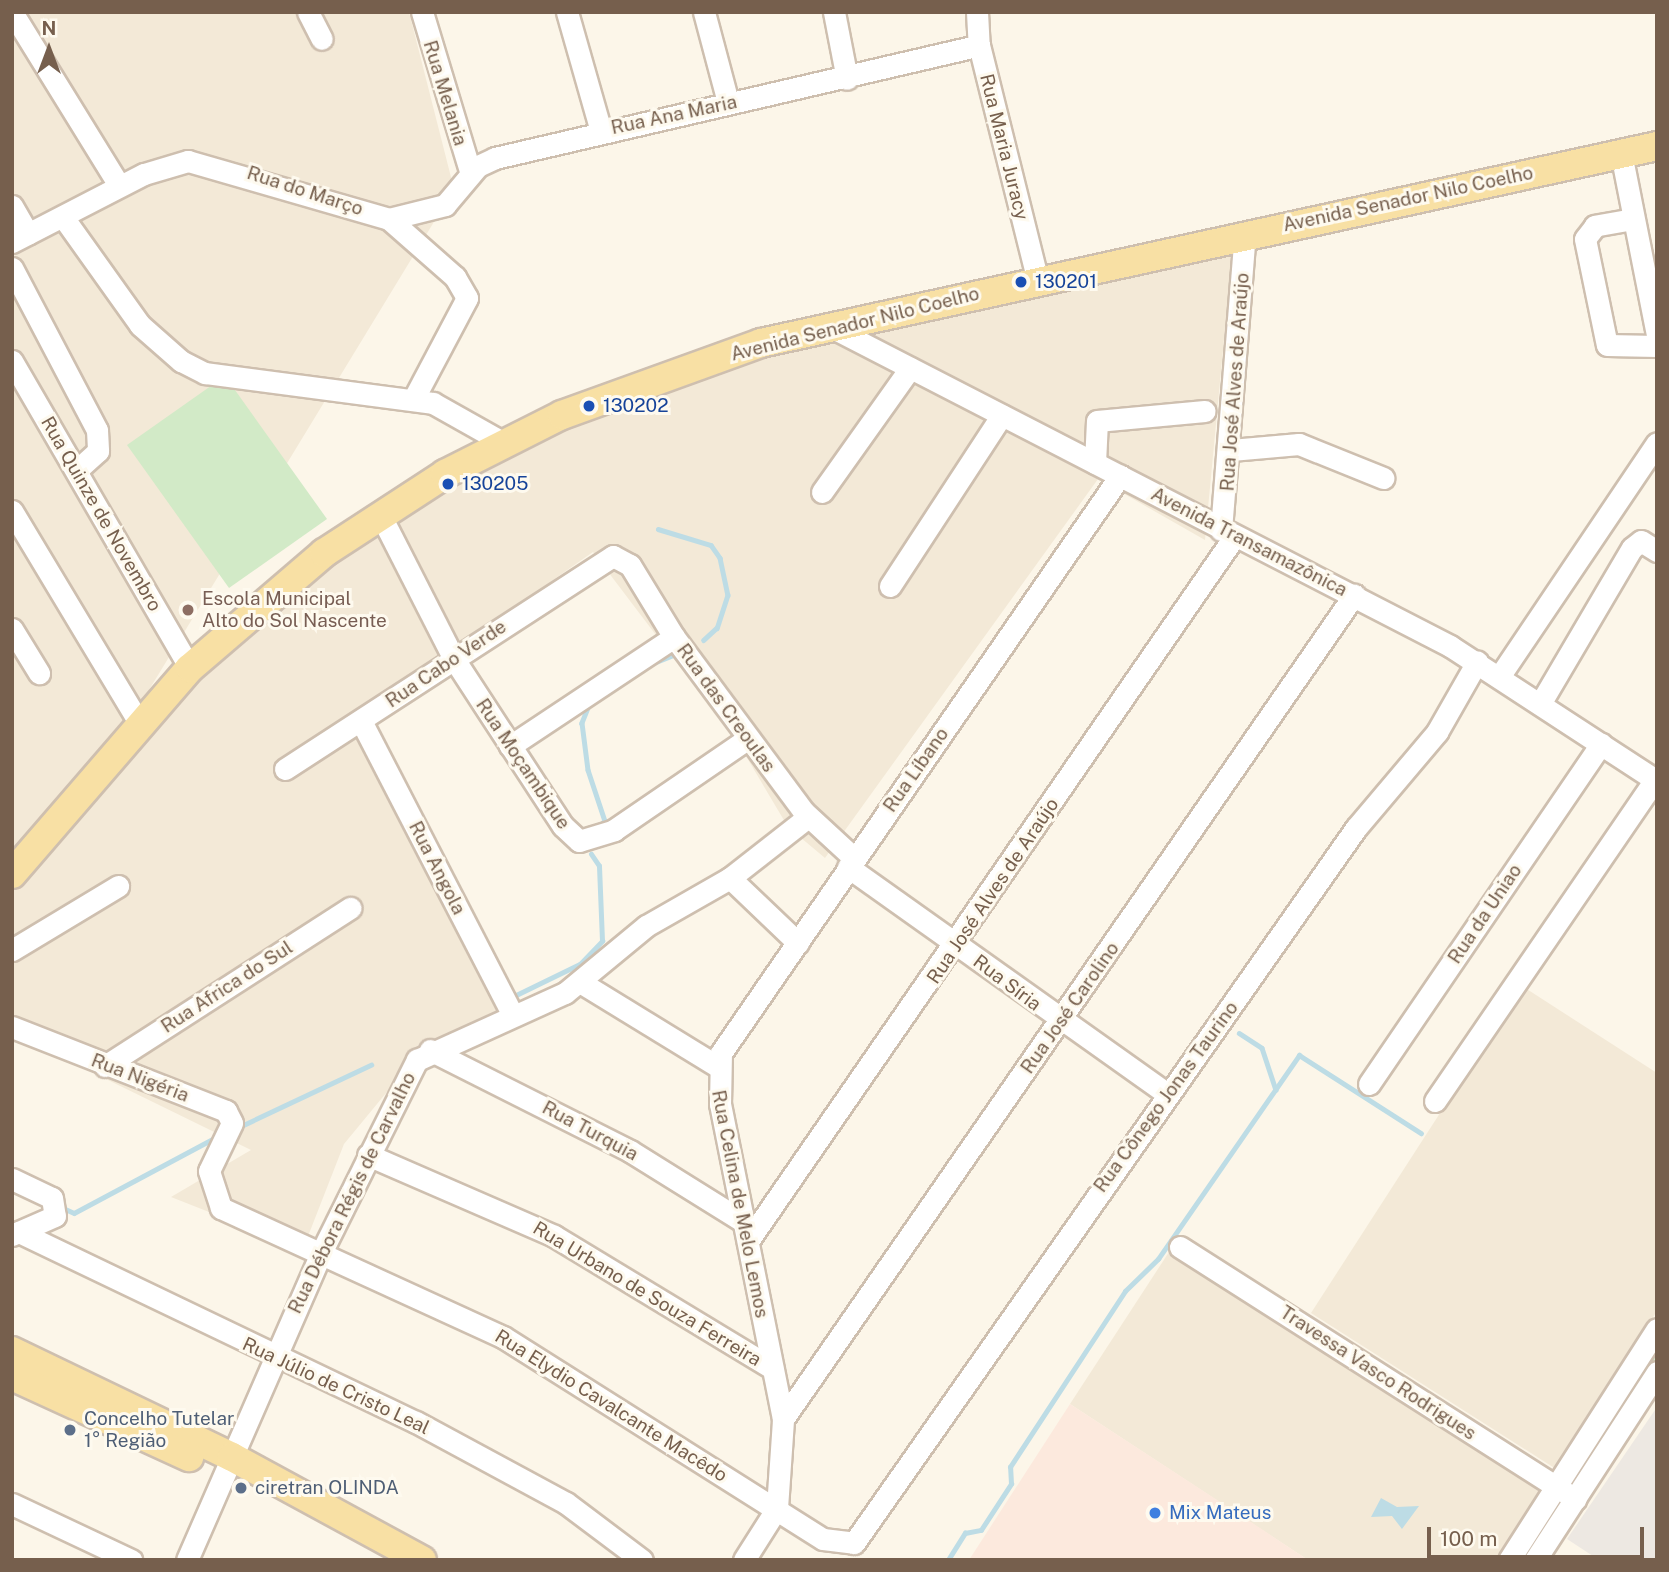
<!DOCTYPE html>
<meta charset="utf-8">
<style>
body{margin:0}
#map{position:relative;width:1669px;height:1572px;overflow:hidden;background:#fcf6e9;font-family:"Public Sans",sans-serif}
div>[style]{position:absolute}
.residential>*{inset:0;background:#f3e9d7}
.commercial>*{inset:0;background:#fce9dd}
.industrial>*{inset:0;background:#ede8e2}
.green>*{inset:0;background:#d2eac7}
.water>*{inset:0;background:#bddce5}
.stream>*{height:4.5px;margin:-2.25px;padding:0 2.25px;transform-origin:2.25px;border-radius:2.25px;background:#bddce5}
.roads{filter:drop-shadow(2px 0 #cebfaf) drop-shadow(-2px 0 #cebfaf) drop-shadow(0 2px #cebfaf) drop-shadow(0 -2px #cebfaf)}
.minor>*{height:21px;margin:-10.5px;padding:0 10.5px;transform-origin:10.5px;border-radius:10.5px;background:#fff}
.major>*{height:28px;margin:-14px;padding:0 14px;transform-origin:14px;border-radius:14px;background:#f8e0a4}
.dots>*{width:19px;height:19px;translate:-50% -50%;box-sizing:border-box;border:4px solid #fefaef;border-radius:50%}
span{translate:-50% -50%;white-space:nowrap;text-align:center;line-height:1.15;-webkit-text-stroke:6px #fefaef;paint-order:stroke}
.street-label{font-size:19px;color:#765f4d}
.transit-label{font-size:19px;color:#164399}
.left{translate:0 -50%;text-align:left}
.education-label{font-size:19px;color:#785e54}
.service-label{font-size:19px;color:#4e5e75}
.shop-label{font-size:19px;color:#366cbe}
.frame{position:absolute;inset:0;border:14px solid #765f4d;pointer-events:none}
.north{position:absolute;left:14px;top:14px;width:70px;height:70px;-webkit-text-stroke:5px #fefaef;paint-order:stroke;rotate:0deg;font-size:19px;font-weight:700;line-height:28px;text-align:center;color:#765f4d}
.north::after{content:'';display:block;margin:auto;width:24px;height:32px;background:#765f4d;clip-path:polygon(50% 0,100% 100%,50% 72%,0 100%)}
.scale{position:absolute;left:1427px;top:1527px;width:217px;height:32px;box-sizing:border-box;border:4px solid #765f4d;border-top:0;padding-left:9px;font-size:21px;line-height:24px;white-space:nowrap;color:#765f4d;-webkit-text-stroke:5px #fefaef;paint-order:stroke}
</style>
<div id="map">
<div class="residential">
<i style="clip-path:polygon(12px 12px,409px 12px,454px 189px,127px 726px,358px 519px,477px 439px,608px 387px,1234px 234px,1205px 540px,1098px 479px,825px 858px,788px 827px,740px 746px,593px 552px,353px 720px,505px 1015px,410px 1064px,344px 1144px,303px 1249px,171px 1197px,251px 1150px,12px 1033px)"></i>
<i style="clip-path:polygon(1522px 986px,1657px 1073px,1657px 1311px,1556px 1469px,1311px 1313px)"></i>
<i style="clip-path:polygon(1169px 1252px,1542px 1492px,1499px 1560px,1308px 1560px,1070px 1404px)"></i>
</div>
<div class="commercial">
<i style="clip-path:polygon(1070px 1404px,1260px 1528px,1308px 1560px,969px 1560px)"></i>
</div>
<div class="industrial">
<i style="clip-path:polygon(1657px 1407px,1657px 1560px,1599px 1560px,1567px 1539px)"></i>
</div>
<div class="green">
<i style="clip-path:polygon(225px 376px,327px 519px,229px 588px,127px 445px)"></i>
<i style="clip-path:polygon(1657px 1341px,1657px 1361px,1583px 1476px,1574px 1471px)"></i>
</div>
<div class="water">
<i style="clip-path:polygon(1381px 1498px,1397px 1507px,1419px 1506px,1402px 1529px,1392px 1516px,1371px 1517px)"></i>
</div>
<div class="stream">
<i style="left:658px;top:529px;width:55px;rotate:16.8deg"></i>
<i style="left:711px;top:545px;width:16px;rotate:55deg"></i>
<i style="left:720px;top:558px;width:38px;rotate:78deg"></i>
<i style="left:728px;top:595px;width:35px;rotate:108deg"></i>
<i style="left:717px;top:628px;width:18px;rotate:137deg"></i>
<i style="left:651px;top:664px;width:29px;rotate:-22deg"></i>
<i style="left:590px;top:703px;width:22px;rotate:112deg"></i>
<i style="left:582px;top:723px;width:47px;rotate:82.7deg"></i>
<i style="left:588px;top:770px;width:54px;rotate:71.6deg"></i>
<i style="left:605px;top:821px;width:7px;rotate:135deg"></i>
<i style="left:512px;top:997px;width:76px;rotate:-25.9deg"></i>
<i style="left:580px;top:964px;width:32px;rotate:-46deg"></i>
<i style="left:602px;top:941px;width:75px;rotate:-92.3deg"></i>
<i style="left:599px;top:866px;width:14px;rotate:-124deg"></i>
<i style="left:1239px;top:1033px;width:27px;rotate:33deg"></i>
<i style="left:1262px;top:1048px;width:44px;rotate:71.6deg"></i>
<i style="left:239px;top:1127px;width:146px;rotate:-25.2deg"></i>
<i style="left:61px;top:1207px;width:14px;rotate:25deg"></i>
<i style="left:74px;top:1213px;width:163px;rotate:-28.1deg"></i>
<i style="left:948px;top:1560px;width:32px;rotate:-58deg"></i>
<i style="left:965px;top:1533px;width:16px;rotate:-11deg"></i>
<i style="left:981px;top:1530px;width:55px;rotate:-56.9deg"></i>
<i style="left:1011px;top:1484px;width:17px;rotate:-93deg"></i>
<i style="left:1010px;top:1467px;width:210px;rotate:-56.8deg"></i>
<i style="left:1125px;top:1291px;width:46px;rotate:-44.1deg"></i>
<i style="left:1158px;top:1259px;width:248px;rotate:-55.3deg"></i>
<i style="left:1299px;top:1055px;width:145px;rotate:32.6deg"></i>
</div>
<div class="roads">
<div class="minor">
<i style="left:12px;top:12px;width:203px;rotate:58.3deg"></i>
<i style="left:308px;top:12px;width:30px;rotate:63deg"></i>
<i style="left:422px;top:12px;width:169px;rotate:73.2deg"></i>
<i style="left:567px;top:12px;width:124px;rotate:74.1deg"></i>
<i style="left:704px;top:12px;width:93px;rotate:75.1deg"></i>
<i style="left:834px;top:12px;width:68px;rotate:79deg"></i>
<i style="left:977px;top:12px;width:33px;rotate:87deg"></i>
<i style="left:979px;top:45px;width:243px;rotate:76deg"></i>
<i style="left:1621px;top:153px;width:185px;rotate:78.8deg"></i>
<i style="left:12px;top:206px;width:32px;rotate:60deg"></i>
<i style="left:63px;top:217px;width:133px;rotate:54.5deg"></i>
<i style="left:140px;top:325px;width:55px;rotate:41.3deg"></i>
<i style="left:181px;top:361px;width:27px;rotate:27deg"></i>
<i style="left:205px;top:373px;width:230px;rotate:7.5deg"></i>
<i style="left:433px;top:403px;width:81px;rotate:29.4deg"></i>
<i style="left:389px;top:219px;width:58px;rotate:-14deg"></i>
<i style="left:445px;top:205px;width:51px;rotate:-49.8deg"></i>
<i style="left:478px;top:166px;width:19px;rotate:-25deg"></i>
<i style="left:495px;top:158px;width:497px;rotate:-13.1deg"></i>
<i style="left:1633px;top:219px;width:39px;rotate:170deg"></i>
<i style="left:1595px;top:226px;width:16px;rotate:128deg"></i>
<i style="left:1585px;top:239px;width:108px;rotate:78.3deg"></i>
<i style="left:1607px;top:345px;width:50px;rotate:1.1deg"></i>
<i style="left:12px;top:242px;width:148px;rotate:-27.3deg"></i>
<i style="left:144px;top:174px;width:46px;rotate:-16.5deg"></i>
<i style="left:188px;top:161px;width:209px;rotate:16.1deg"></i>
<i style="left:389px;top:219px;width:88px;rotate:41.3deg"></i>
<i style="left:455px;top:277px;width:24px;rotate:60deg"></i>
<i style="left:467px;top:298px;width:115px;rotate:117.9deg"></i>
<i style="left:12px;top:268px;width:183px;rotate:62.3deg"></i>
<i style="left:97px;top:430px;width:21px;rotate:87deg"></i>
<i style="left:98px;top:451px;width:28px;rotate:138deg"></i>
<i style="left:829px;top:326px;width:699px;rotate:27.26deg"></i>
<i style="left:1450px;top:646px;width:247px;rotate:33.1deg"></i>
<i style="left:12px;top:361px;width:355px;rotate:59.9deg"></i>
<i style="left:1231px;top:450px;width:68px;rotate:-5deg"></i>
<i style="left:1299px;top:444px;width:91px;rotate:22deg"></i>
<i style="left:1095px;top:463px;width:42px;rotate:-87.3deg"></i>
<i style="left:1097px;top:421px;width:108px;rotate:-5.3deg"></i>
<i style="left:822px;top:492px;width:152px;rotate:-54.6deg"></i>
<i style="left:12px;top:511px;width:246px;rotate:59deg"></i>
<i style="left:380px;top:514px;width:163px;rotate:63deg"></i>
<i style="left:454px;top:659px;width:199px;rotate:56.9deg"></i>
<i style="left:563px;top:826px;width:22px;rotate:43deg"></i>
<i style="left:579px;top:841px;width:37px;rotate:-17deg"></i>
<i style="left:614px;top:830px;width:161px;rotate:-34.4deg"></i>
<i style="left:1221px;top:530px;width:297px;rotate:-85.4deg"></i>
<i style="left:890px;top:586px;width:204px;rotate:-56.8deg"></i>
<i style="left:12px;top:629px;width:52px;rotate:58.5deg"></i>
<i style="left:1499px;top:677px;width:282px;rotate:-56deg"></i>
<i style="left:1540px;top:704px;width:181px;rotate:-59.5deg"></i>
<i style="left:1632px;top:548px;width:11px;rotate:-38deg"></i>
<i style="left:1641px;top:541px;width:19px;rotate:32deg"></i>
<i style="left:361px;top:721px;width:331px;rotate:62.7deg"></i>
<i style="left:510px;top:746px;width:197px;rotate:-33.6deg"></i>
<i style="left:285px;top:769px;width:391px;rotate:-33deg"></i>
<i style="left:613px;top:556px;width:19px;rotate:28deg"></i>
<i style="left:630px;top:565px;width:84px;rotate:58.6deg"></i>
<i style="left:674px;top:637px;width:218px;rotate:53.4deg"></i>
<i style="left:804px;top:812px;width:69px;rotate:42.7deg"></i>
<i style="left:848px;top:867px;width:392px;rotate:35.4deg"></i>
<i style="left:730px;top:878px;width:94px;rotate:43.7deg"></i>
<i style="left:12px;top:950px;width:124px;rotate:-31.1deg"></i>
<i style="left:580px;top:982px;width:161px;rotate:31.5deg"></i>
<i style="left:12px;top:1027px;width:230px;rotate:21.4deg"></i>
<i style="left:226px;top:1111px;width:13px;rotate:63deg"></i>
<i style="left:232px;top:1123px;width:53px;rotate:115.6deg"></i>
<i style="left:209px;top:1171px;width:39px;rotate:72deg"></i>
<i style="left:221px;top:1208px;width:310px;rotate:24.6deg"></i>
<i style="left:503px;top:1337px;width:378px;rotate:32.3deg"></i>
<i style="left:823px;top:1539px;width:31px;rotate:7deg"></i>
<i style="left:854px;top:1543px;width:874px;rotate:-54.93deg"></i>
<i style="left:1356px;top:828px;width:126px;rotate:-49.8deg"></i>
<i style="left:1437px;top:732px;width:81px;rotate:-60.3deg"></i>
<i style="left:430px;top:1050px;width:224px;rotate:26.8deg"></i>
<i style="left:630px;top:1151px;width:134px;rotate:31.9deg"></i>
<i style="left:105px;top:1066px;width:292px;rotate:-32.8deg"></i>
<i style="left:1369px;top:1084px;width:412px;rotate:-55.7deg"></i>
<i style="left:1435px;top:1101px;width:389px;rotate:-55.6deg"></i>
<i style="left:368px;top:1155px;width:203px;rotate:23.5deg"></i>
<i style="left:554px;top:1236px;width:255px;rotate:31.2deg"></i>
<i style="left:12px;top:1179px;width:44px;rotate:25.4deg"></i>
<i style="left:52px;top:1198px;width:18px;rotate:81deg"></i>
<i style="left:55px;top:1216px;width:47px;rotate:156.2deg"></i>
<i style="left:19px;top:1232px;width:440px;rotate:25.6deg"></i>
<i style="left:416px;top:1422px;width:170px;rotate:28.4deg"></i>
<i style="left:566px;top:1503px;width:95px;rotate:36.9deg"></i>
<i style="left:748px;top:1241px;width:855px;rotate:-55.38deg"></i>
<i style="left:1180px;top:1247px;width:469px;rotate:32.5deg"></i>
<i style="left:783px;top:1419px;width:1003px;rotate:-55.28deg"></i>
<i style="left:12px;top:1504px;width:132px;rotate:25.2deg"></i>
<i style="left:187px;top:1560px;width:335px;rotate:-66.4deg"></i>
<i style="left:321px;top:1253px;width:216px;rotate:-63.6deg"></i>
<i style="left:417px;top:1060px;width:162px;rotate:-24.4deg"></i>
<i style="left:565px;top:993px;width:105px;rotate:-39.6deg"></i>
<i style="left:646px;top:926px;width:97px;rotate:-29.7deg"></i>
<i style="left:730px;top:878px;width:99px;rotate:-38deg"></i>
<i style="left:744px;top:1560px;width:62px;rotate:-57.6deg"></i>
<i style="left:777px;top:1508px;width:89px;rotate:-86.1deg"></i>
<i style="left:783px;top:1419px;width:321px;rotate:-101.3deg"></i>
<i style="left:720px;top:1104px;width:51px;rotate:-88.9deg"></i>
<i style="left:721px;top:1053px;width:702px;rotate:-55.34deg"></i>
<i style="left:1509px;top:1560px;width:274px;rotate:-57.4deg"></i>
<i style="left:1535px;top:1560px;width:224px;rotate:-57deg"></i>
</div>
<div class="major">
<i style="left:12px;top:874px;width:272px;rotate:-49.2deg"></i>
<i style="left:190px;top:668px;width:177px;rotate:-40.6deg"></i>
<i style="left:324px;top:553px;width:145px;rotate:-33.1deg"></i>
<i style="left:445px;top:474px;width:131px;rotate:-26.8deg"></i>
<i style="left:562px;top:415px;width:212px;rotate:-19.9deg"></i>
<i style="left:761px;top:343px;width:917px;rotate:-12.4deg"></i>
<i style="left:12px;top:1351px;width:244px;rotate:25.7deg"></i>
<i style="left:232px;top:1457px;width:216px;rotate:28.5deg"></i>
<i style="left:12px;top:1376px;width:195px;rotate:24.6deg"></i>
</div>
</div>
<div class="dots">
<i style="left:1021px;top:282px;background:#1a4fb4"></i>
<i style="left:589px;top:406px;background:#1a4fb4"></i>
<i style="left:448px;top:484px;background:#1a4fb4"></i>
<i style="left:188px;top:610px;background:#8d6e63"></i>
<i style="left:70px;top:1430px;background:#5c6f8a"></i>
<i style="left:241px;top:1488px;background:#5c6f8a"></i>
<i style="left:1155px;top:1513px;background:#3f7fe0"></i>
</div>
<div class="street-label">
<span style="left:445px;top:93px;rotate:73deg">Rua Melania</span>
<span style="left:674px;top:115px;rotate:-12deg">Rua Ana Maria</span>
<span style="left:1004px;top:147px;rotate:76deg">Rua Maria Juracy</span>
<span style="left:305px;top:191px;rotate:18deg">Rua do Março</span>
<span style="left:1408px;top:199px;rotate:-12deg">Avenida Senador Nilo Coelho</span>
<span style="left:855px;top:324px;rotate:-14deg">Avenida Senador Nilo Coelho</span>
<span style="left:1235px;top:382px;rotate:-86deg">Rua José Alves de Araújo</span>
<span style="left:101px;top:514px;rotate:60deg">Rua Quinze de Novembro</span>
<span style="left:1249px;top:542px;rotate:27deg">Avenida Transamazônica</span>
<span style="left:446px;top:664px;rotate:-34deg">Rua Cabo Verde</span>
<span style="left:726px;top:708px;rotate:54deg">Rua das Creoulas</span>
<span style="left:523px;top:764px;rotate:56deg">Rua Moçambique</span>
<span style="left:916px;top:770px;rotate:-55deg">Rua Líbano</span>
<span style="left:437px;top:868px;rotate:63deg">Rua Angola</span>
<span style="left:993px;top:891px;rotate:-56deg">Rua José Alves de Araújo</span>
<span style="left:1485px;top:914px;rotate:-56deg">Rua da Uniao</span>
<span style="left:1007px;top:983px;rotate:37deg">Rua Síria</span>
<span style="left:227px;top:987px;rotate:-33deg">Rua Africa do Sul</span>
<span style="left:1070px;top:1008px;rotate:-55deg">Rua José Carolino</span>
<span style="left:140px;top:1078px;rotate:21deg">Rua Nigéria</span>
<span style="left:1166px;top:1097px;rotate:-54deg">Rua Cônego Jonas Taurino</span>
<span style="left:590px;top:1131px;rotate:28deg">Rua Turquia</span>
<span style="left:352px;top:1193px;rotate:-64deg">Rua Débora Régis de Carvalho</span>
<span style="left:740px;top:1204px;rotate:79deg">Rua Celina de Melo Lemos</span>
<span style="left:647px;top:1294px;rotate:31deg">Rua Urbano de Souza Ferreira</span>
<span style="left:1378px;top:1373px;rotate:33deg">Travessa Vasco Rodrigues</span>
<span style="left:336px;top:1386px;rotate:25deg">Rua Júlio de Cristo Leal</span>
<span style="left:611px;top:1406px;rotate:32deg">Rua Elydio Cavalcante Macêdo</span>
</div>
<div class="transit-label">
<span class="left" style="left:1035px;top:282px">130201</span>
<span class="left" style="left:603px;top:406px">130202</span>
<span class="left" style="left:462px;top:484px">130205</span>
</div>
<div class="education-label">
<span class="left" style="left:202px;top:610px">Escola Municipal<br>Alto do Sol Nascente</span>
</div>
<div class="service-label">
<span class="left" style="left:84px;top:1430px">Concelho Tutelar<br>1° Região</span>
<span class="left" style="left:255px;top:1488px">ciretran OLINDA</span>
</div>
<div class="shop-label">
<span class="left" style="left:1169px;top:1513px">Mix Mateus</span>
</div>
<div class="frame"></div>
<div class="north">N</div>
<div class="scale">100 m</div>
</div>
